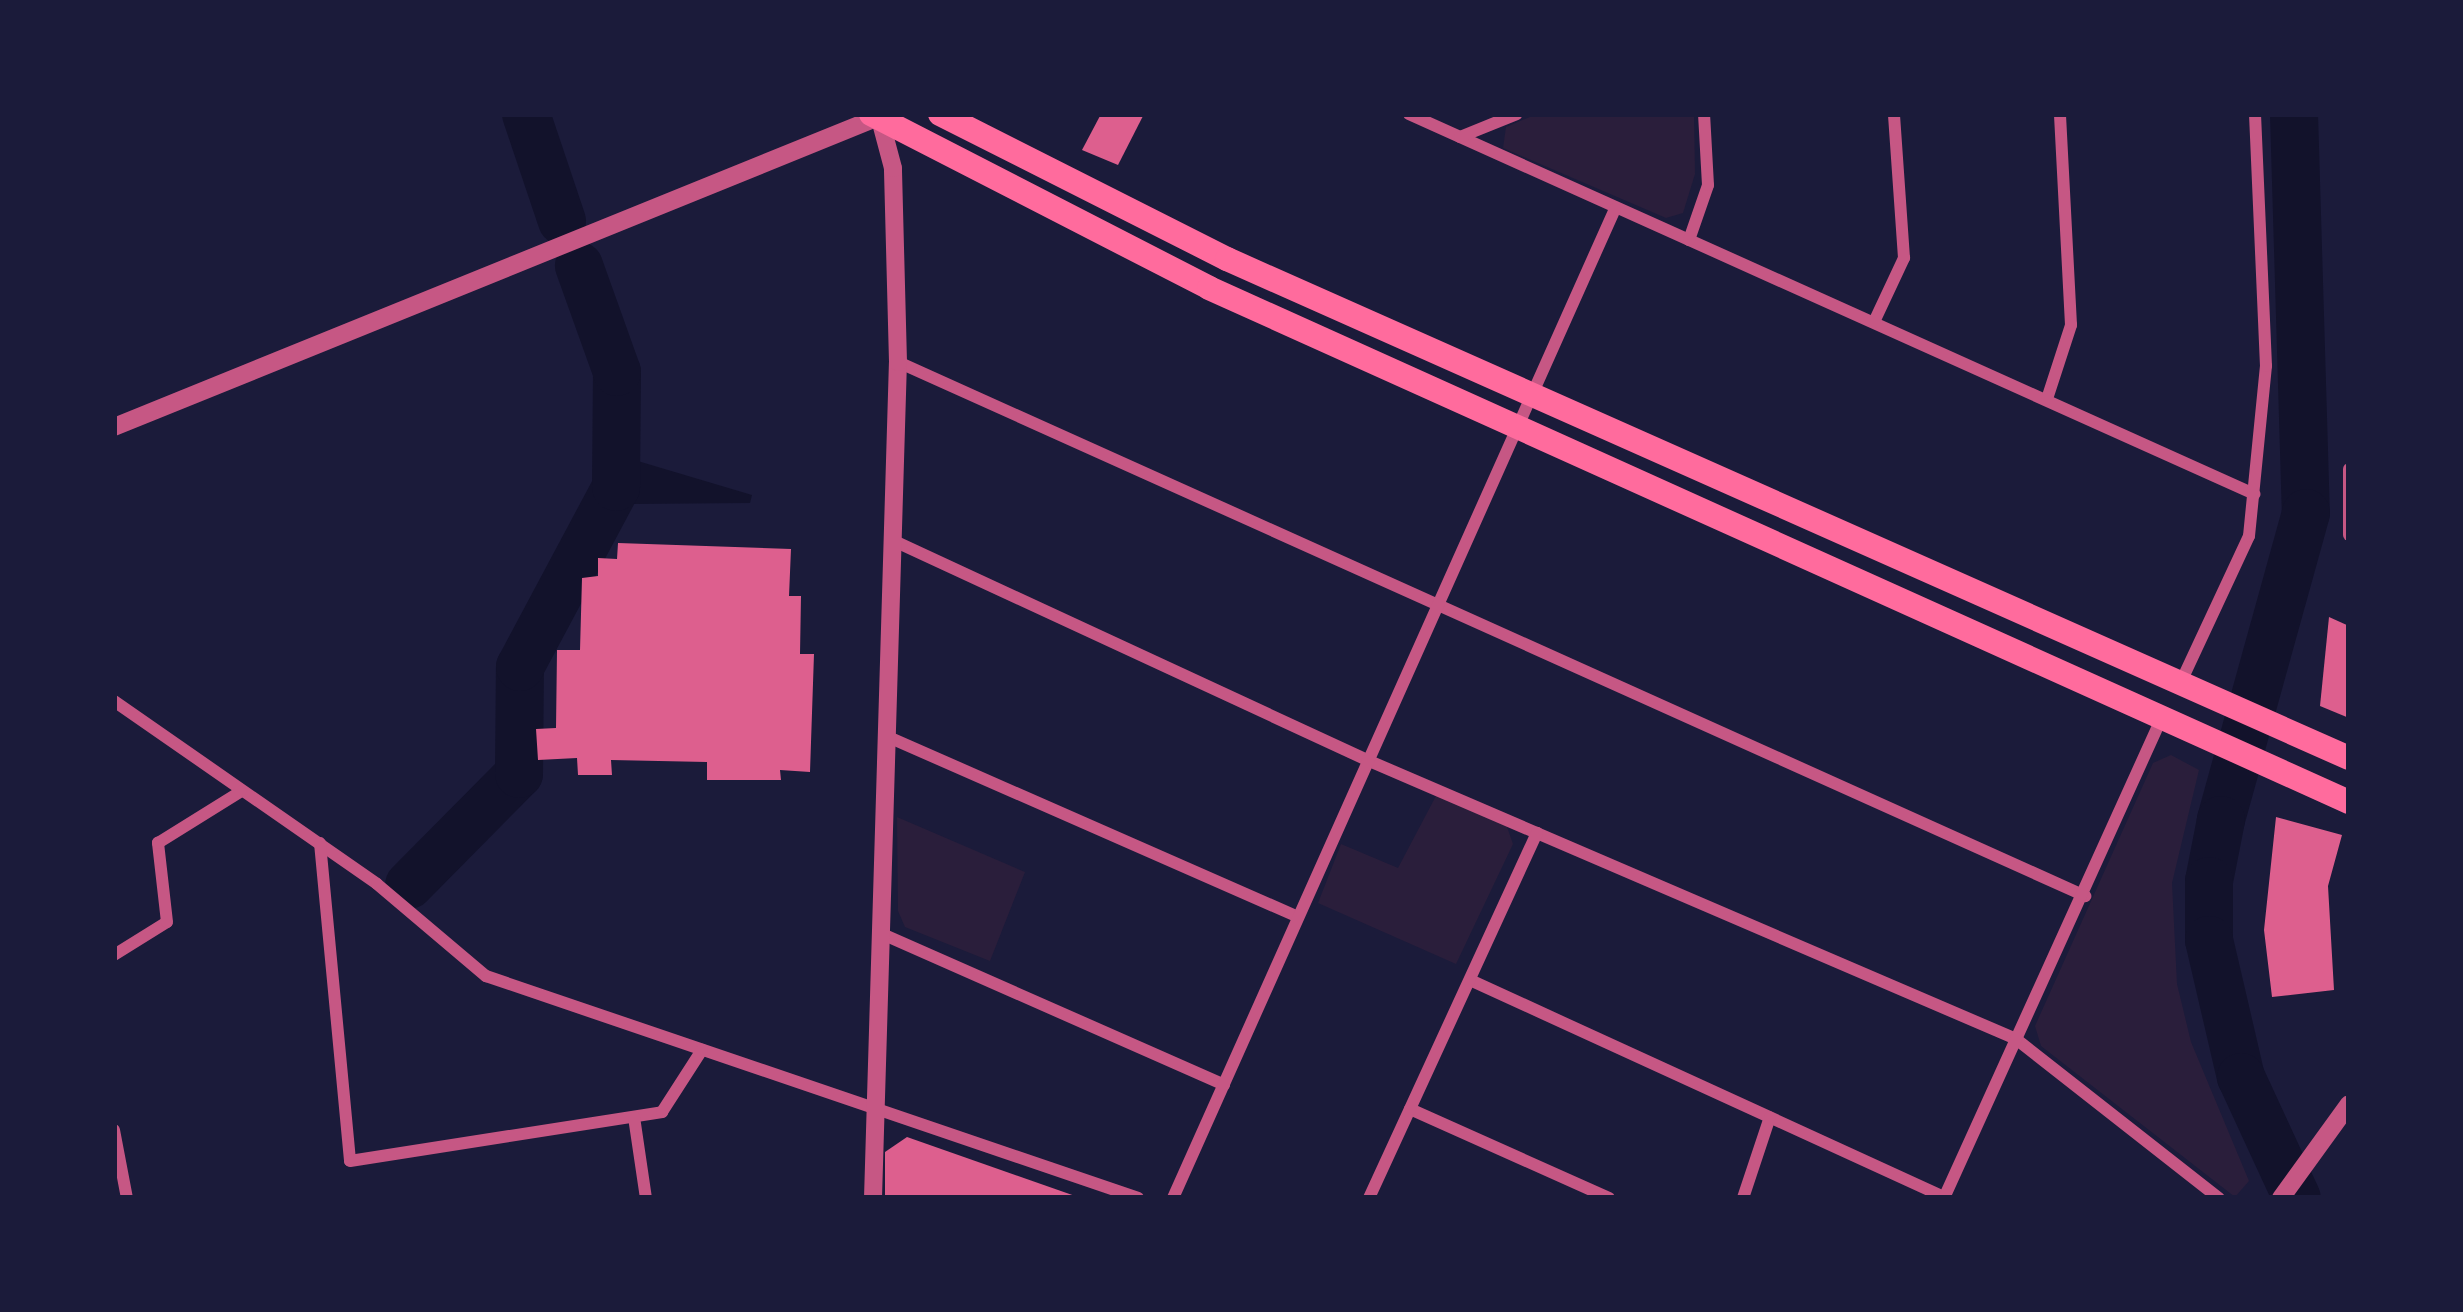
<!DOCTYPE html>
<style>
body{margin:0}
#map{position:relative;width:2463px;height:1312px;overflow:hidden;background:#1b1b3a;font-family:"Work Sans",sans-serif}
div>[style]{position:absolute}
.green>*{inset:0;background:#2a1e3b}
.water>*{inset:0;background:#12122b}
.stream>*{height:8px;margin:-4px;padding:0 4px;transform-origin:4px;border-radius:4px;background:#12122b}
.river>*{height:48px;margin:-24px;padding:0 24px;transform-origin:24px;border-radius:24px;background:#12122b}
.building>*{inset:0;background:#dd5f8e}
.minor>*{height:12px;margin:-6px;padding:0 6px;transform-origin:6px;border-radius:6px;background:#c65784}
.tertiary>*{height:18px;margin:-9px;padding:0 9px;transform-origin:9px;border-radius:9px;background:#c65784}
.primary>*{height:24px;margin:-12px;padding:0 12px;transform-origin:12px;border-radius:12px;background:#ff6b9d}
span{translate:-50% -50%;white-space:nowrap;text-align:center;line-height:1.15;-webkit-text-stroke:9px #1b1b3a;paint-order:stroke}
.frame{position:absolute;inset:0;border:117px solid #1b1b3a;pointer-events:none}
</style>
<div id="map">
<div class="green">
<i style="clip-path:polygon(1537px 114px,1694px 114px,1695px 174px,1683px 213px,1666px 218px,1503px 148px,1506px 127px)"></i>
<i style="clip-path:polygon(2171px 755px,2199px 770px,2172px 883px,2177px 984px,2191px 1042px,2249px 1181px,2235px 1197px,2041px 1046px,2035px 1026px,2153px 763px)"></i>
<i style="clip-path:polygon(1437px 794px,1506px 824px,1513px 844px,1456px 964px,1318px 903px,1341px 844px,1398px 868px)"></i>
<i style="clip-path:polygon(897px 817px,1025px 872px,990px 961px,905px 927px,898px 911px)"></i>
</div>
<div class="water">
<i style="clip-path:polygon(631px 459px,752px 495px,750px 503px,632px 504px)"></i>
</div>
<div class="stream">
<i style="left:615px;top:444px;width:22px;rotate:43deg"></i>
</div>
<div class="river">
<i style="left:526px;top:114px;width:113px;rotate:71.4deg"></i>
<i style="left:2294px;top:114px;width:399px;rotate:88.3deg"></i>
<i style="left:2306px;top:513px;width:319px;rotate:105.5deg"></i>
<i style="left:2221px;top:820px;width:62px;rotate:101.1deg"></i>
<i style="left:2209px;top:881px;width:59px;rotate:90deg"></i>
<i style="left:2209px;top:940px;width:141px;rotate:76.9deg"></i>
<i style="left:2241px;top:1077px;width:133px;rotate:65.2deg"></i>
<i style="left:409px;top:885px;width:156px;rotate:-45.3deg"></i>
<i style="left:519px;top:774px;width:107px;rotate:-89.5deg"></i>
<i style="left:520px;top:667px;width:204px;rotate:-61.9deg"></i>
<i style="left:616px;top:487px;width:115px;rotate:-89.5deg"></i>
<i style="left:617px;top:372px;width:113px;rotate:-109.7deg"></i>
</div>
<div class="building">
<i style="clip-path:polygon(1101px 114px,1144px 114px,1118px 165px,1082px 150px)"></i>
<i style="clip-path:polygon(618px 543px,791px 549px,789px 596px,801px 596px,800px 654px,814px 654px,810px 772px,780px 770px,781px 780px,707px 780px,707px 762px,611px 760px,612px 775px,578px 775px,577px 758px,538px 760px,536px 729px,556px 728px,557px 650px,580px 650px,582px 578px,598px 576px,598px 558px,617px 559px)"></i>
<i style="clip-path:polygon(2329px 617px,2349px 626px,2349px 718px,2320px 706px)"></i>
<i style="clip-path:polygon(2276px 817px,2342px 835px,2328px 886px,2334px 990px,2272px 997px,2264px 930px)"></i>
<i style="clip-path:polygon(907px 1137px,1078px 1197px,1078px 1198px,885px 1198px,885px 1152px)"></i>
</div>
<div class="minor">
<i style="left:1409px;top:114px;width:927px;rotate:24.21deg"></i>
<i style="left:1460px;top:137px;width:61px;rotate:-22deg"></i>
<i style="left:1689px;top:240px;width:58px;rotate:-70.9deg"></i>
<i style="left:1708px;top:185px;width:71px;rotate:-93.2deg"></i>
<i style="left:1874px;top:322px;width:71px;rotate:-64.9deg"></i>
<i style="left:1904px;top:258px;width:144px;rotate:-94deg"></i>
<i style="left:898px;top:362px;width:1302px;rotate:24.22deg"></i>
<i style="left:2047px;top:399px;width:78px;rotate:-72deg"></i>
<i style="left:2071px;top:325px;width:211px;rotate:-93deg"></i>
<i style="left:2349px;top:469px;width:66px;rotate:90deg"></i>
<i style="left:892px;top:540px;width:523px;rotate:24.85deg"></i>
<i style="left:1367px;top:760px;width:706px;rotate:23.26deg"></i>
<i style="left:2016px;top:1039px;width:258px;rotate:38.1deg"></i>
<i style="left:2180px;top:684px;width:163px;rotate:-65deg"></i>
<i style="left:2249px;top:536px;width:171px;rotate:-84.3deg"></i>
<i style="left:2266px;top:366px;width:252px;rotate:-92.5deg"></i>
<i style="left:114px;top:701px;width:320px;rotate:34.8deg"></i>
<i style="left:377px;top:884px;width:143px;rotate:40.2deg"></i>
<i style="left:486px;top:976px;width:689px;rotate:18.8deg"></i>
<i style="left:886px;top:736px;width:450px;rotate:23.7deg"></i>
<i style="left:320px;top:843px;width:319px;rotate:84.6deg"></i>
<i style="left:350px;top:1161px;width:316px;rotate:-8.9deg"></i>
<i style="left:662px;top:1112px;width:74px;rotate:-57.2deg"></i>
<i style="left:880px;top:933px;width:376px;rotate:23.8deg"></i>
<i style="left:114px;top:955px;width:62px;rotate:-31.9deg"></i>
<i style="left:167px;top:922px;width:80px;rotate:-96.5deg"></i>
<i style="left:158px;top:843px;width:97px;rotate:-31.9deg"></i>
<i style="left:1470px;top:980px;width:521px;rotate:24.6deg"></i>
<i style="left:1410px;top:1109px;width:218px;rotate:24.1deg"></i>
<i style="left:634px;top:1117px;width:82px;rotate:81.6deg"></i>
<i style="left:114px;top:1130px;width:69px;rotate:79.2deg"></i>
<i style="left:1173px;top:1198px;width:1083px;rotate:-65.92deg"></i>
<i style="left:1369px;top:1198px;width:402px;rotate:-65.3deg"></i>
<i style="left:1743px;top:1198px;width:85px;rotate:-71.6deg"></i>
<i style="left:1944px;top:1198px;width:530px;rotate:-65.61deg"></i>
</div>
<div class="tertiary">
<i style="left:114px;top:427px;width:833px;rotate:-22.07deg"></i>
<i style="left:873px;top:1198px;width:836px;rotate:-88.29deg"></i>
<i style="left:898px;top:362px;width:194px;rotate:-91.5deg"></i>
<i style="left:893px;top:168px;width:51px;rotate:-104.9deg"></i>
<i style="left:2281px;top:1198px;width:116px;rotate:-54.1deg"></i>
</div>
<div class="primary">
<i style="left:871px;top:114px;width:380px;rotate:27.2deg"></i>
<i style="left:1209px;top:288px;width:1251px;rotate:24.27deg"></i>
<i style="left:940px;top:114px;width:322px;rotate:26.8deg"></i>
<i style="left:1227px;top:259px;width:1228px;rotate:23.98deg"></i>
</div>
<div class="frame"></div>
</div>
